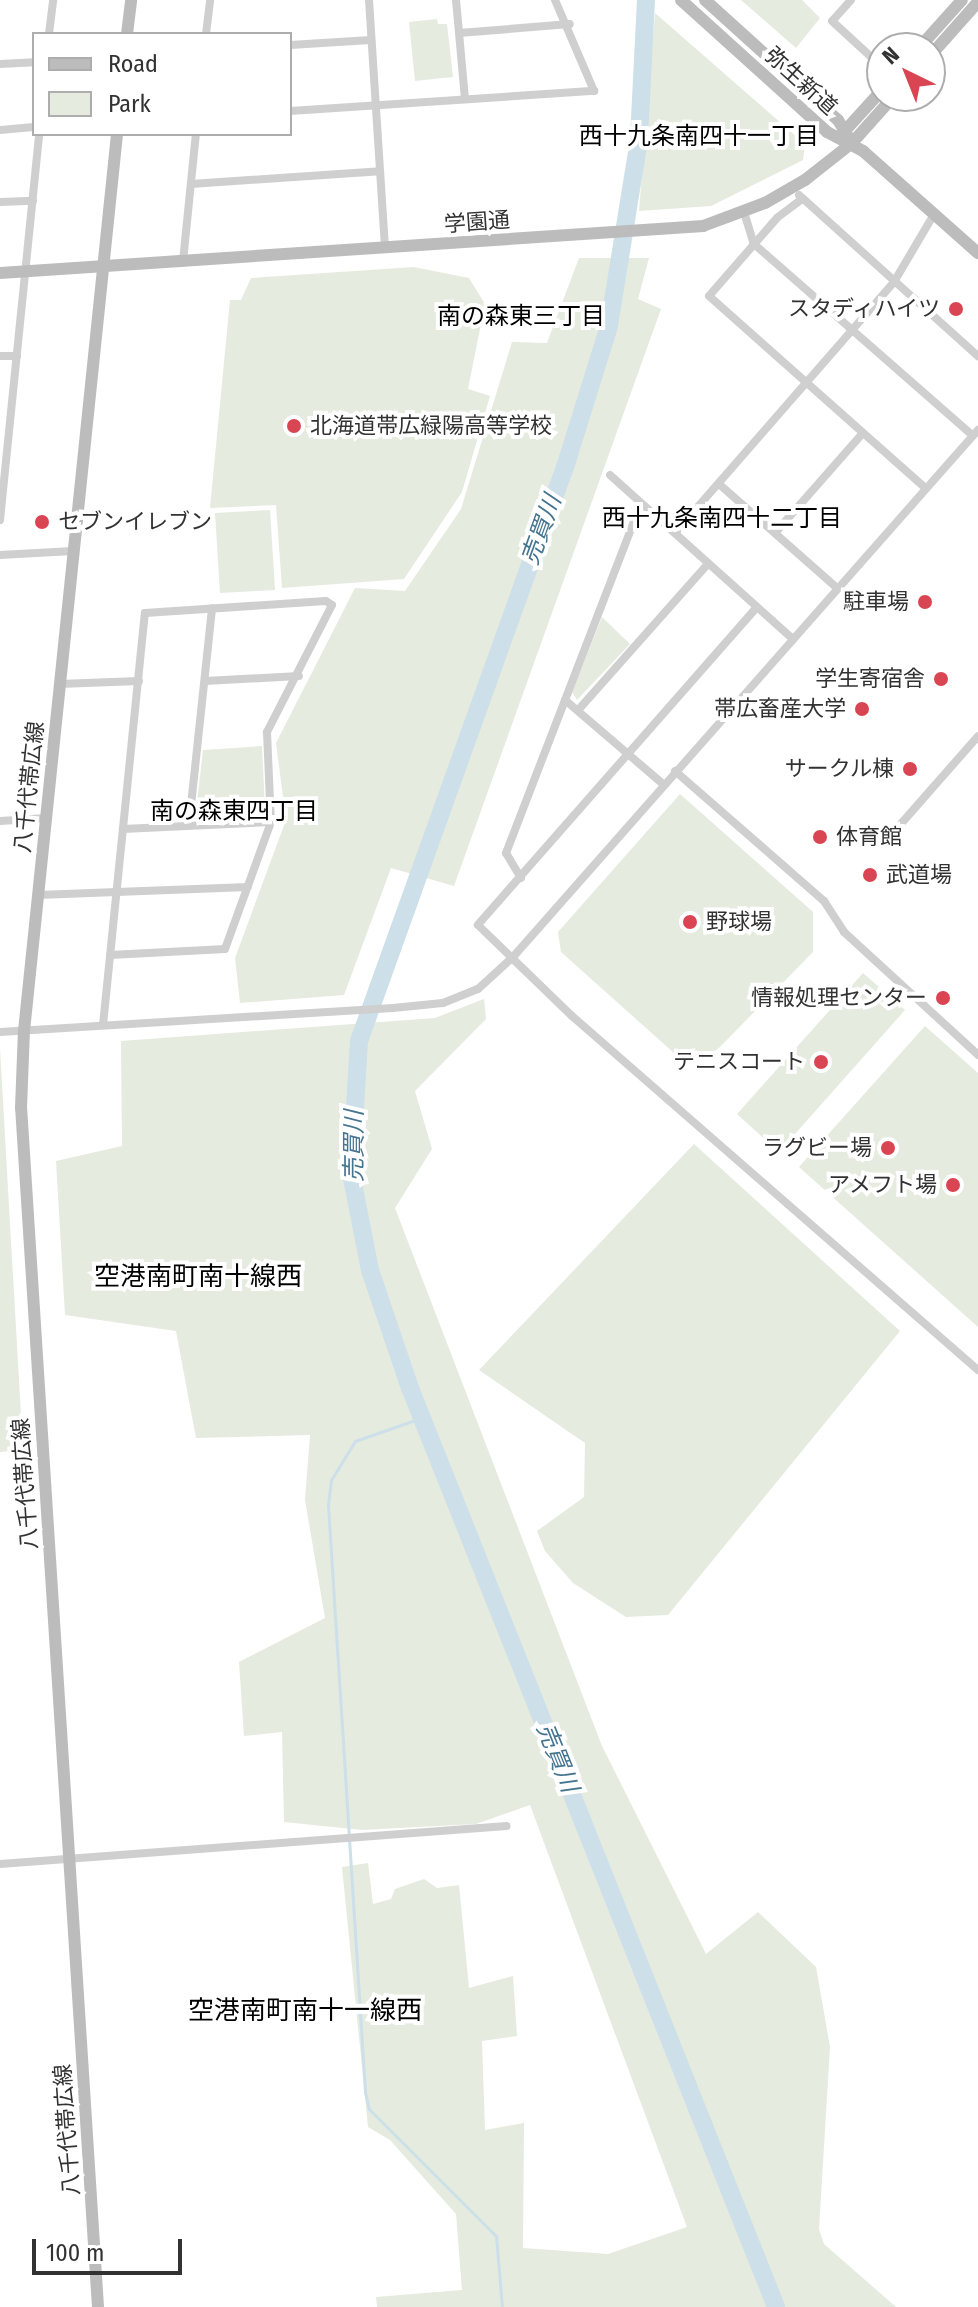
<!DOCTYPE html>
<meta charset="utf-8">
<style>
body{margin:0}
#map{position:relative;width:978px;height:2307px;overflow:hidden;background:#fff;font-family:"Fira Sans Condensed","Noto Sans JP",sans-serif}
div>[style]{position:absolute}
.green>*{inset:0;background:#e5ebdf}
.stream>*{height:3px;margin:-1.5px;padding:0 1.5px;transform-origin:1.5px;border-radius:1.5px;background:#cddfe9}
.river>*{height:18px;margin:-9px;padding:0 9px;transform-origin:9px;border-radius:9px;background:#cddfe9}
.street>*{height:8px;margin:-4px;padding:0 4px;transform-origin:4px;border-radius:4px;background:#cfcfcf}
.secondary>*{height:12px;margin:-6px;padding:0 6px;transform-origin:6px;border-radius:6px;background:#bcbcbc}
.dots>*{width:22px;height:22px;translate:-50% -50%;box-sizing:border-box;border:4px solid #fff;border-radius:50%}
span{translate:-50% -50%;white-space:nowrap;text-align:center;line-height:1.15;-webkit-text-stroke:8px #fff;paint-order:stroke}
.street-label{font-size:22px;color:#323232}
.poi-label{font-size:22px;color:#323232}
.right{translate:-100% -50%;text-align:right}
.left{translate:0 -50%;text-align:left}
.neighbourhood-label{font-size:24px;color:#000}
.water-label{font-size:24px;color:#457490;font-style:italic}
.quarter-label{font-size:26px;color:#000}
.legend{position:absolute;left:32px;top:32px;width:260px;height:104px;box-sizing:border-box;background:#fff;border:2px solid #adadad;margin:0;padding:10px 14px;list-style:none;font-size:24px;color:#323232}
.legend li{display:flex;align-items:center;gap:16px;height:40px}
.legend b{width:40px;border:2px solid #adadad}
.north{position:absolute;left:866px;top:32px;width:80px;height:80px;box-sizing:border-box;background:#fff;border:2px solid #adadad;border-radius:50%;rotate:317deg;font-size:22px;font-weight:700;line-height:32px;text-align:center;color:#323232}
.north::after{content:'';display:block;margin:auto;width:28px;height:36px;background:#d94552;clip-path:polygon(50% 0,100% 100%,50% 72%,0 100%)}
.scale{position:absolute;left:32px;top:2239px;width:150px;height:36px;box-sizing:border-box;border:4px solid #323232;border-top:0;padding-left:10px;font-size:24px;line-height:28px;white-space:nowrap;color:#323232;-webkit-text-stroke:6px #fff;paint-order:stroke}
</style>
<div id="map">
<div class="green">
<i style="clip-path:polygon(741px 0,802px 0,820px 18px,796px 48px)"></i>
<i style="clip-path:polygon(655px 13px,805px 144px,803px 160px,711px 206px,639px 211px)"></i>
<i style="clip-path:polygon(437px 19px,438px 24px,447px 24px,453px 77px,415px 81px,409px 22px)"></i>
<i style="clip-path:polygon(579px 258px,649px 258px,638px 299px,661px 309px,454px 886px,391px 868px,344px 995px,240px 1003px,235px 958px,286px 820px,276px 743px,355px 588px,405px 591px,461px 509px,512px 342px,547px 343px)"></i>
<i style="clip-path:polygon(414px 267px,469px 278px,485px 304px,468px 389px,490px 396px,462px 492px,404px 579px,282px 588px,276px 505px,210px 508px,230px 300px,241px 300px,251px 278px)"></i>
<i style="clip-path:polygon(270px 510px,275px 590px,220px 593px,215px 513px)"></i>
<i style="clip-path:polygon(602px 617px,630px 644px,577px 700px,572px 692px)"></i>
<i style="clip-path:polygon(262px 746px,265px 808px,260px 813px,202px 819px,196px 811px,203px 750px)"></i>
<i style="clip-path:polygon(680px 794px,813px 912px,813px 952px,713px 1054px,674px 1053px,561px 952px,558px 932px)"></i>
<i style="clip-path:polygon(863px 973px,905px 1010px,779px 1152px,737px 1114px)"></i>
<i style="clip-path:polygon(484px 999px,486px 1019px,415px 1091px,432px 1149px,395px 1208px,602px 1746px,706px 1954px,758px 1912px,816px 1967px,830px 2047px,819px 2229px,824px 2244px,896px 2307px,377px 2307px,376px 2297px,462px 2290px,456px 2214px,390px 2140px,368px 2127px,342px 1867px,368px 1863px,373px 1904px,391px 1899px,395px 1889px,424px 1879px,437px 1888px,459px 1885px,469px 1988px,513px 1976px,517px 2036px,482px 2041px,485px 2130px,524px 2123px,523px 2248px,608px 2254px,687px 2227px,530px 1805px,476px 1824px,362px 1830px,284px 1822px,282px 1732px,244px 1736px,239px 1662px,325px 1618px,305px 1500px,310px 1435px,196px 1438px,176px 1331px,65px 1315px,56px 1161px,122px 1146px,121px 1041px,435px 1018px)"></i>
<i style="clip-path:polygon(925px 1026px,978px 1073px,978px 1327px,799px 1167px)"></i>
<i style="clip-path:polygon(0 1049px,23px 1450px,0 1452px)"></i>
<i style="clip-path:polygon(694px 1144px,900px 1331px,668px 1615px,626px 1617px,573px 1583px,545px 1551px,537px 1531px,584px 1497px,585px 1443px,479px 1370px)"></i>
</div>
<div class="stream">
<i style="left:421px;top:1418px;width:70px;rotate:160.8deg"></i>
<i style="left:355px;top:1441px;width:46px;rotate:121.6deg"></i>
<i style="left:331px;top:1480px;width:25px;rotate:97deg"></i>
<i style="left:328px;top:1505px;width:588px;rotate:86.39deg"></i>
<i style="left:365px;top:2092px;width:17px;rotate:77deg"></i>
<i style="left:369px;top:2109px;width:180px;rotate:45deg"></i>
<i style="left:496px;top:2236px;width:71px;rotate:85.2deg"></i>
</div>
<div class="river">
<i style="left:646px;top:0;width:140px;rotate:92.9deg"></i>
<i style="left:639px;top:140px;width:188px;rotate:99.2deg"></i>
<i style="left:609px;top:326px;width:148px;rotate:107.3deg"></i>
<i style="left:565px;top:467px;width:610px;rotate:109.74deg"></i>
<i style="left:359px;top:1041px;width:132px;rotate:93.5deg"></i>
<i style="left:351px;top:1173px;width:99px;rotate:78.9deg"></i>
<i style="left:370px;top:1270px;width:125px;rotate:71.3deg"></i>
<i style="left:410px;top:1388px;width:989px;rotate:68.28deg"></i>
</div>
<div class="street">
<i style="left:369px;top:0;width:249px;rotate:86.3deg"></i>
<i style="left:456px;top:0;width:98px;rotate:84.8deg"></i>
<i style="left:851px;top:0;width:28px;rotate:132deg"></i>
<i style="left:832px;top:21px;width:68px;rotate:42.6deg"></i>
<i style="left:459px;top:33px;width:111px;rotate:-4.6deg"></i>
<i style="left:49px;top:34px;width:34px;rotate:-83deg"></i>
<i style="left:206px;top:34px;width:34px;rotate:-83deg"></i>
<i style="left:290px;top:45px;width:81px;rotate:-3.5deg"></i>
<i style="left:0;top:64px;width:34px;rotate:-3deg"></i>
<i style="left:290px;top:111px;width:305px;rotate:-3.8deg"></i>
<i style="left:594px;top:91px;width:99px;rotate:-113.2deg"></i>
<i style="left:0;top:130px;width:34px;rotate:-5deg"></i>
<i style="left:191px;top:184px;width:189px;rotate:-3.9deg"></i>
<i style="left:799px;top:195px;width:241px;rotate:42deg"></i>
<i style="left:802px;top:199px;width:31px;rotate:143deg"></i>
<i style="left:777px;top:218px;width:103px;rotate:131.1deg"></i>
<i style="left:709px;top:296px;width:290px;rotate:41.6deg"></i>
<i style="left:0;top:202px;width:33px;rotate:-2deg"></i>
<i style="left:744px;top:212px;width:34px;rotate:73deg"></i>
<i style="left:754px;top:244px;width:291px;rotate:41.2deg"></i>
<i style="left:183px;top:261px;width:128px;rotate:-84.2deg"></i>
<i style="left:0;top:356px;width:17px"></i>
<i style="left:610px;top:475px;width:246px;rotate:41.9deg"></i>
<i style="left:719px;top:484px;width:157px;rotate:41.4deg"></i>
<i style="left:0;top:520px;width:388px;rotate:-84.2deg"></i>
<i style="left:675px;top:533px;width:333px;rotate:-48.9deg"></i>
<i style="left:894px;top:282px;width:79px;rotate:-59.5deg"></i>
<i style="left:775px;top:533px;width:133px;rotate:-48.7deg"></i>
<i style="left:0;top:555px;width:73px;rotate:-3.1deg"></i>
<i style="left:757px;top:607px;width:423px;rotate:131.3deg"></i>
<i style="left:478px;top:925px;width:131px;rotate:44.1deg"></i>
<i style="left:572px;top:1016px;width:539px;rotate:41.09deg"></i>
<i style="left:205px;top:681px;width:94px;rotate:-3deg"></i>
<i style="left:59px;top:684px;width:80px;rotate:-2.1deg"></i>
<i style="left:565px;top:700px;width:130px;rotate:40.6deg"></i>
<i style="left:580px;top:708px;width:193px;rotate:-48.4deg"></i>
<i style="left:675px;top:771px;width:198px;rotate:41.1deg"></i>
<i style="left:824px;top:901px;width:37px;rotate:57deg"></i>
<i style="left:844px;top:932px;width:182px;rotate:42.5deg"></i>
<i style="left:0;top:821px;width:46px;rotate:-3.7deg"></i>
<i style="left:189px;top:824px;width:217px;rotate:-83.9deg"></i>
<i style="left:123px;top:829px;width:148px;rotate:-2.7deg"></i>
<i style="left:892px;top:834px;width:130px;rotate:-48.7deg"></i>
<i style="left:521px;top:878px;width:29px;rotate:-121deg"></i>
<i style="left:506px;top:853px;width:375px;rotate:-68.9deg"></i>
<i style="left:38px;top:895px;width:210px;rotate:-2.2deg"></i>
<i style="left:103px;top:1025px;width:414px;rotate:-84.2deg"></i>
<i style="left:145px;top:613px;width:181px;rotate:-3.8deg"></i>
<i style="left:326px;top:601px;width:7px;rotate:34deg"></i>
<i style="left:332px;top:605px;width:143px;rotate:117.1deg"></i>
<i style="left:267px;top:732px;width:90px;rotate:87.5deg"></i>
<i style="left:271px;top:822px;width:135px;rotate:109.9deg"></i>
<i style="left:225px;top:949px;width:115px;rotate:177deg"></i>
<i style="left:0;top:1032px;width:394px;rotate:-3.5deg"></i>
<i style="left:393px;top:1008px;width:50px;rotate:-5.7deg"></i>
<i style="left:443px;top:1003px;width:38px;rotate:-22deg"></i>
<i style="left:478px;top:989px;width:47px;rotate:-42.4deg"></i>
<i style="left:513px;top:957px;width:703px;rotate:-48.58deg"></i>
<i style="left:0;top:1864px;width:508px;rotate:-4.29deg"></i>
</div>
<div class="secondary">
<i style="left:681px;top:0;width:197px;rotate:42.1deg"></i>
<i style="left:827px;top:132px;width:41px;rotate:27.8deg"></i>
<i style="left:863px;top:151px;width:154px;rotate:41.6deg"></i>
<i style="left:705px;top:0;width:179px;rotate:42.1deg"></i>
<i style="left:838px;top:120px;width:27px;rotate:59deg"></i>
<i style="left:127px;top:34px;width:34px;rotate:-83deg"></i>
<i style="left:919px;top:48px;width:64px;rotate:-48.1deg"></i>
<i style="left:930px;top:56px;width:72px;rotate:-48.4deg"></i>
<i style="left:842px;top:134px;width:59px;rotate:-47.7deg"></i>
<i style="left:0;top:273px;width:705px;rotate:-3.82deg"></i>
<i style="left:703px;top:226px;width:66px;rotate:-20.4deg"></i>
<i style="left:765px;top:203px;width:46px;rotate:-29.9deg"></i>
<i style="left:805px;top:180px;width:60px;rotate:-38.2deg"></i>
<i style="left:852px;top:143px;width:63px;rotate:-48.2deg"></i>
<i style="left:98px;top:2307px;width:1201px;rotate:-93.67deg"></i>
<i style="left:21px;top:1108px;width:77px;rotate:-87.8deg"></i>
<i style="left:24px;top:1031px;width:902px;rotate:-84.08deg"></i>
</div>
<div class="dots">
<i style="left:956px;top:309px;background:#d94552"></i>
<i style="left:294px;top:426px;background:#d94552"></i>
<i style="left:42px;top:522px;background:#d94552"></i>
<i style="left:925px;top:602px;background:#d94552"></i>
<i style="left:941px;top:679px;background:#d94552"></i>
<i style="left:862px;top:709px;background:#d94552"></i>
<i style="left:910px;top:769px;background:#d94552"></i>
<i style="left:820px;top:837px;background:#d94552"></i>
<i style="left:870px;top:875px;background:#d94552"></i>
<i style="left:690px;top:922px;background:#d94552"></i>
<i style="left:943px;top:998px;background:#d94552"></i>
<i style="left:821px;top:1062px;background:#d94552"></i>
<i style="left:888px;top:1148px;background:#d94552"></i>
<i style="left:953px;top:1185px;background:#d94552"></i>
</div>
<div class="street-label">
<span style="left:801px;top:81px;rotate:42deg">弥生新道</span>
<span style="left:477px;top:222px;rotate:-4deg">学園通</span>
<span style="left:29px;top:787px;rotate:-84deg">八千代帯広線</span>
<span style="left:25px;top:1484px;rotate:-94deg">八千代帯広線</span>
<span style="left:67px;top:2130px;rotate:-94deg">八千代帯広線</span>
</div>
<div class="poi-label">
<span class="right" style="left:940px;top:309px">スタディハイツ</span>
<span class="left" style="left:310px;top:426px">北海道帯広緑陽高等学校</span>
<span class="left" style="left:58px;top:522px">セブンイレブン</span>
<span class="right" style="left:909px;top:602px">駐車場</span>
<span class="right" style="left:925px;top:679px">学生寄宿舎</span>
<span class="right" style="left:846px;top:709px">帯広畜産大学</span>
<span class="right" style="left:894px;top:769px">サークル棟</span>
<span class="left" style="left:836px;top:837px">体育館</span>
<span class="left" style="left:886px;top:875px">武道場</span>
<span class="left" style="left:706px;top:922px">野球場</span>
<span class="right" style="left:927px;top:998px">情報処理センター</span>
<span class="right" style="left:805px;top:1062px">テニスコート</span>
<span class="right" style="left:872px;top:1148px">ラグビー場</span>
<span class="right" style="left:937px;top:1185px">アメフト場</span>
</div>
<div class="neighbourhood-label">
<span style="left:699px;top:137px">西十九条南四十一丁目</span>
<span style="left:521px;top:317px">南の森東三丁目</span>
<span style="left:722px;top:519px">西十九条南四十二丁目</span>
<span style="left:234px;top:812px">南の森東四丁目</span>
</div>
<div class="water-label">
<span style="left:542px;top:530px;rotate:-70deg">売買川</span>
<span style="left:355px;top:1146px;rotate:-90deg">売買川</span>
<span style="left:557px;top:1758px;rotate:68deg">売買川</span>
</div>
<div class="quarter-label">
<span style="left:198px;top:1277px">空港南町南十線西</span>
<span style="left:305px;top:2011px">空港南町南十一線西</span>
</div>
<ul class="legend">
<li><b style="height:10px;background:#bcbcbc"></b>Road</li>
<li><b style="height:22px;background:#e5ebdf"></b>Park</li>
</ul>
<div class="north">N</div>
<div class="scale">100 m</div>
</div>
